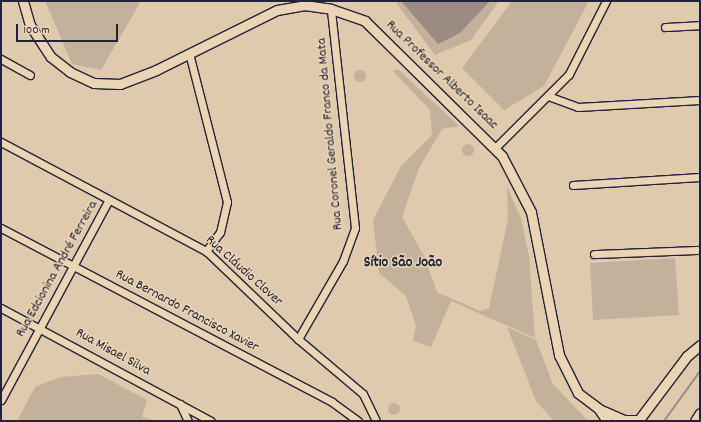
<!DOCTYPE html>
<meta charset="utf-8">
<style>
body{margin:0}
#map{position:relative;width:701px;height:422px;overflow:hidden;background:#dfcaad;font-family:Dekko,sans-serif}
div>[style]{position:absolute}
.green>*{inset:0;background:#c3b19c}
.round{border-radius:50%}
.water>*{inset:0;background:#9a8c83}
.stream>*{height:2px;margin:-1px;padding:0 1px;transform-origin:1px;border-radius:1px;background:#9a8c83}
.roads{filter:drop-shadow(1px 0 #22223b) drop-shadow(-1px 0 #22223b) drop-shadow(0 1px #22223b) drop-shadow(0 -1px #22223b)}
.minor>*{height:7px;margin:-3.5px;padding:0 3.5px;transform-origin:3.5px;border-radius:3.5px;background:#ebd5b4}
.major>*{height:9px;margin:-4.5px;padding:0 4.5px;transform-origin:4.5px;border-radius:4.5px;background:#ebd5b4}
span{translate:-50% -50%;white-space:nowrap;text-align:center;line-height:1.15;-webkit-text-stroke:3px #ebd5b4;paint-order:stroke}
.street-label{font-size:14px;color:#22223b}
.neighbourhood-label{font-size:15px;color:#22223b;font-weight:700}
.frame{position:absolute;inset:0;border:2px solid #22223b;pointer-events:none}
.scale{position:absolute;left:16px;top:24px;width:102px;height:18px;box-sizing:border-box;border:2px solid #22223b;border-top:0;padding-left:5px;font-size:12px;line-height:14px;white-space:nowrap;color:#22223b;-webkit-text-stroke:3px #ebd5b4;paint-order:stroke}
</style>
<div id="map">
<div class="green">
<i style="clip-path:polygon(45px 1px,141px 1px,101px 70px,72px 64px)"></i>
<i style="clip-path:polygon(395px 1px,499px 1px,471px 40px,435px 55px)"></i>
<i style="clip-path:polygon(512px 1px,589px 1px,544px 86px,504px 110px,462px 68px)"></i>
<i style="clip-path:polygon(398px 69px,459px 126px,442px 129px,419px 168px,402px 217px,424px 256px,437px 292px,480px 311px,489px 308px,508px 219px,507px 187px,521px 218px,529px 256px,535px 338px,451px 301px,431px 347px,413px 341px,416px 326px,406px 296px,379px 273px,373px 220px,401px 166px,432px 135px,430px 110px,393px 71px)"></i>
<i class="round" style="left:354px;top:70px;width:12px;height:12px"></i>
<i class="round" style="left:462px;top:144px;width:12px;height:12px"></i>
<i style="clip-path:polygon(675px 258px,679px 315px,593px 320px,590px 263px)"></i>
<i style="clip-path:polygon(507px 327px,536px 340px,553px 384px,588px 421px,554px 421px,536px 401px)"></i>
<i style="clip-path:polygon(98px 374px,147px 400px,142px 417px,157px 421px,17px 421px,35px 387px,61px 377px)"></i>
<i class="round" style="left:388px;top:403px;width:12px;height:12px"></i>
</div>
<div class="water">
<i style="clip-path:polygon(401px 1px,490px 1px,460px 33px,438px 44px)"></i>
</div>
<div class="stream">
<i style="left:664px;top:421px;width:62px;rotate:-54.2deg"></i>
</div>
<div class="roads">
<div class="minor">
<i style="left:665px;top:27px;width:35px;rotate:-3deg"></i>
<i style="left:189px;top:53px;width:154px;rotate:75.7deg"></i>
<i style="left:227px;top:202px;width:31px;rotate:103deg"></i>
<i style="left:220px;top:232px;width:24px;rotate:126deg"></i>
<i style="left:1px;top:59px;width:33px;rotate:29deg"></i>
<i style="left:548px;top:96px;width:32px;rotate:20deg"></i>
<i style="left:578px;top:107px;width:122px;rotate:-3.3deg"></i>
<i style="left:1px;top:142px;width:232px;rotate:28deg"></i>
<i style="left:206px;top:251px;width:127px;rotate:43.7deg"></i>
<i style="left:298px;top:339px;width:85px;rotate:40.2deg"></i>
<i style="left:363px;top:394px;width:30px;rotate:64deg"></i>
<i style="left:496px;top:147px;width:103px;rotate:-45deg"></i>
<i style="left:569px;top:74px;width:82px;rotate:-63.1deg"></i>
<i style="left:573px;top:185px;width:127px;rotate:-3.6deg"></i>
<i style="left:1px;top:228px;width:374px;rotate:27.7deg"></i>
<i style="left:332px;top:402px;width:32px;rotate:36deg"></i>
<i style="left:594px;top:254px;width:106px;rotate:-2.2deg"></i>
<i style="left:1px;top:308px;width:238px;rotate:28.3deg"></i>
<i style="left:298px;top:339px;width:90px;rotate:-60deg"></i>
<i style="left:343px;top:261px;width:35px;rotate:-70deg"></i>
<i style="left:355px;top:228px;width:220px;rotate:-96.3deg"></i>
<i style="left:1px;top:400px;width:226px;rotate:-61.7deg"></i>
<i style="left:180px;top:404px;width:19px;rotate:65deg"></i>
</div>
<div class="major">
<i style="left:23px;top:1px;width:25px;rotate:74deg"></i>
<i style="left:30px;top:25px;width:38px;rotate:57deg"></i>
<i style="left:51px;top:57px;width:24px;rotate:38deg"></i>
<i style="left:70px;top:72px;width:26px;rotate:25deg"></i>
<i style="left:94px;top:83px;width:26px;rotate:2deg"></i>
<i style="left:120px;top:84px;width:39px;rotate:-21deg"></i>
<i style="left:156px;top:70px;width:135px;rotate:-26.4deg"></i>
<i style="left:277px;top:10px;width:27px;rotate:-10deg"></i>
<i style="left:304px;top:5px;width:27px;rotate:8deg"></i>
<i style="left:331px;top:9px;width:36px;rotate:19deg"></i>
<i style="left:365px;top:21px;width:192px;rotate:44.6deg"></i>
<i style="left:502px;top:156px;width:63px;rotate:62.6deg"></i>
<i style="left:531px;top:212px;width:146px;rotate:78.9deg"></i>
<i style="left:559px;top:355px;width:42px;rotate:63.4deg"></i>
<i style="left:578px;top:393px;width:26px;rotate:37deg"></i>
<i style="left:607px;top:421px;width:14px;rotate:-124deg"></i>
<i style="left:599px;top:409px;width:27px;rotate:24deg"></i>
<i style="left:624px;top:420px;width:14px"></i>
<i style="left:638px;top:421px;width:81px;rotate:-53deg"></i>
<i style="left:687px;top:356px;width:17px;rotate:-40deg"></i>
<i style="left:695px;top:421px;width:9px;rotate:-58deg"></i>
</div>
</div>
<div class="street-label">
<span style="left:442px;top:75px;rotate:44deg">Rua Professor Alberto Isaac</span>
<span style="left:330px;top:134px;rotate:-95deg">Rua Coronel Geraldo Franco da Mata</span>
<span style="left:57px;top:269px;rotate:-61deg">Rua Edcionina André Ferreira</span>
<span style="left:244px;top:271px;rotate:42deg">Rua Cláudio Clover</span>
<span style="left:187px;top:311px;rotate:28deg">Rua Bernardo Francisco Xavier</span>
<span style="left:113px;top:352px;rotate:29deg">Rua Misael Silva</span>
</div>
<div class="neighbourhood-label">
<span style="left:403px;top:264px">Sítio São João</span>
</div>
<div class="frame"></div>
<div class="scale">100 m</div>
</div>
